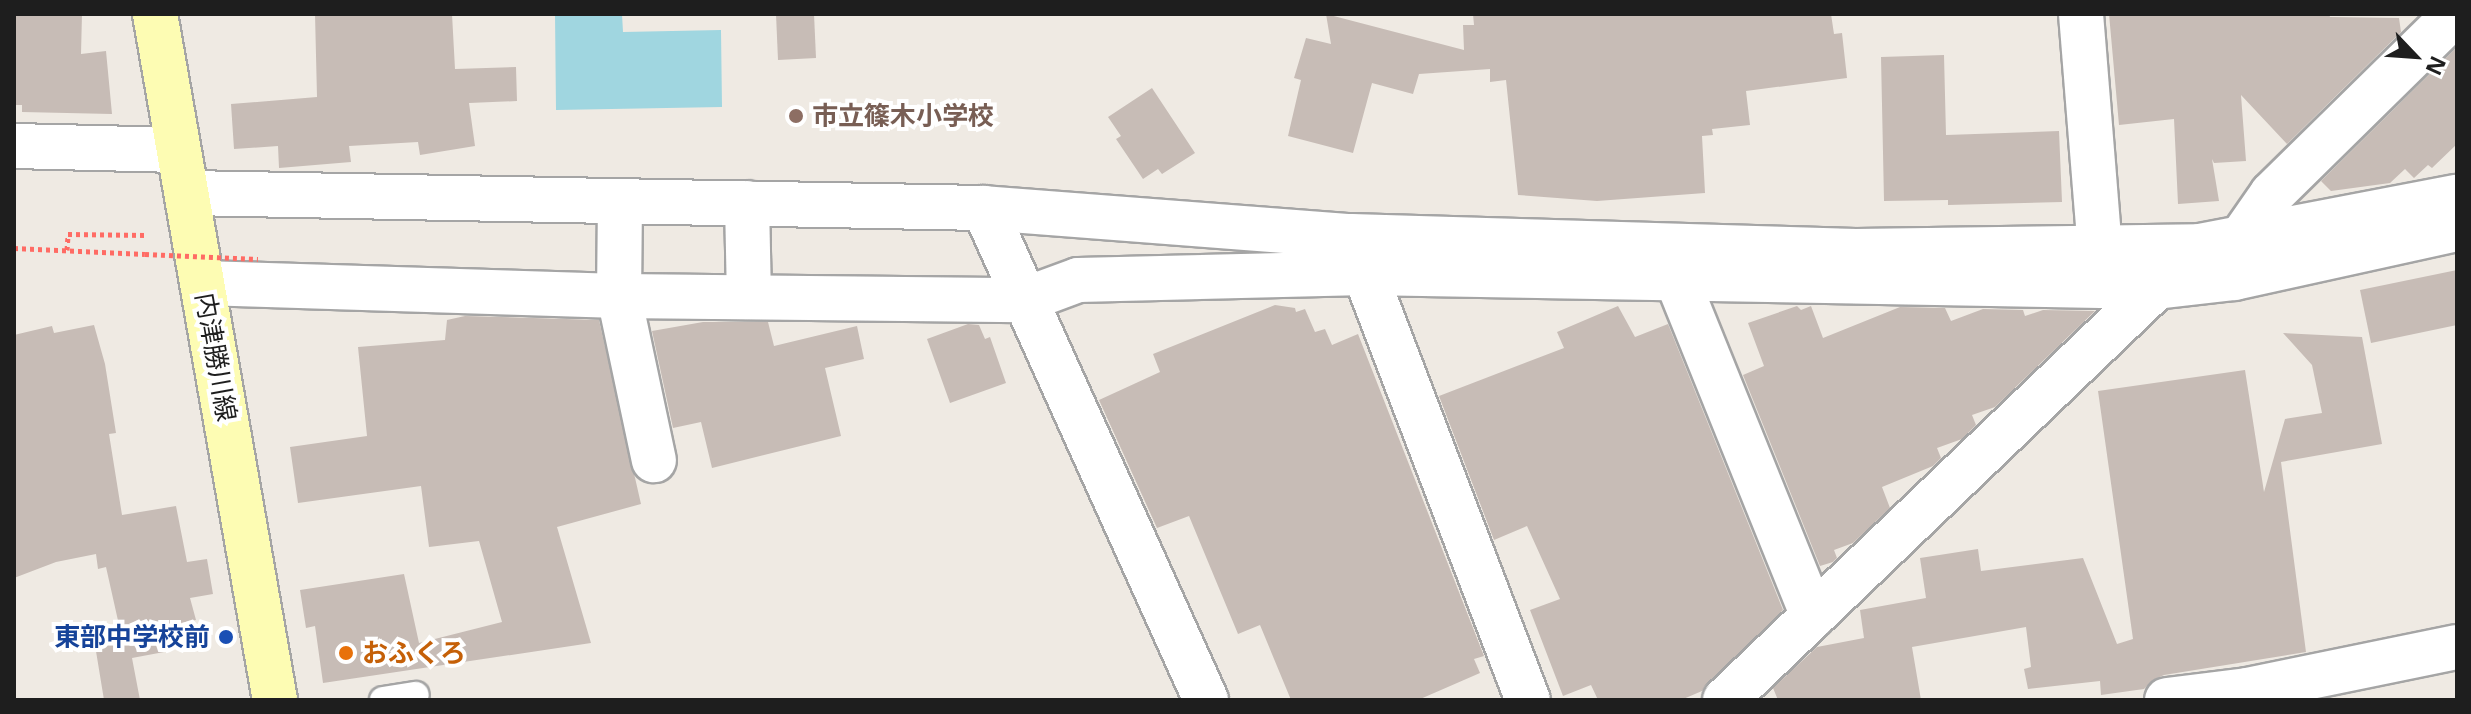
<!DOCTYPE html>
<meta charset="utf-8">
<style>
body{margin:0}
#map{position:relative;width:2471px;height:714px;overflow:hidden;background:#efeae3;font-family:"Noto Sans","Noto Sans JP",sans-serif}
div>[style]{position:absolute}
.water>*{inset:0;background:#a0d6e0}
.building>*{inset:0;background:#c7bcb6}
.path>*{height:5px;margin-top:-2.5px;transform-origin:0;background:repeating-linear-gradient(90deg,#ff6b64 0 4px,transparent 0 8px)}
.roads{filter:drop-shadow(2px 0 #a5a5a5) drop-shadow(-2px 0 #a5a5a5) drop-shadow(0 2px #a5a5a5) drop-shadow(0 -2px #a5a5a5)}
.lane>*{height:26px;margin:-13px;padding:0 13px;transform-origin:13px;border-radius:13px;background:#fff}
.street>*{height:44px;margin:-22px;padding:0 22px;transform-origin:22px;border-radius:22px;background:#fff}
.secondary>*{height:44px;margin:-22px;padding:0 22px;transform-origin:22px;border-radius:22px;background:#fdfcb3}
.path-bridge>*{height:5px;margin-top:-2.5px;transform-origin:0;background:repeating-linear-gradient(90deg,#ff6b64 0 4px,transparent 0 8px)}
.dots>*{width:22px;height:22px;translate:-50% -50%;box-sizing:border-box;border:4px solid #fff;border-radius:50%}
span{translate:-50% -50%;white-space:nowrap;text-align:center;line-height:1.15;-webkit-text-stroke:8px #fff;paint-order:stroke}
.education-label{font-size:26px;color:#785e54;font-weight:700}
.left{translate:0 -50%;text-align:left}
.street-label{font-size:26px;color:#1e1e1e}
.transit-label{font-size:26px;color:#164399;font-weight:700}
.right{translate:-100% -50%;text-align:right}
.food-label{font-size:26px;color:#c56008;font-weight:700}
.frame{position:absolute;inset:0;border:16px solid #1e1e1e;pointer-events:none}
.north{position:absolute;left:2375px;top:16px;width:80px;height:80px;-webkit-text-stroke:6px #fff;paint-order:stroke;rotate:115deg;font-size:22px;font-weight:700;line-height:32px;text-align:center;color:#1e1e1e}
.north::after{content:'';display:block;margin:auto;width:28px;height:36px;background:#1e1e1e;clip-path:polygon(50% 0,100% 100%,50% 72%,0 100%)}
</style>
<div id="map">
<div class="water">
<i style="clip-path:polygon(555px 14px,622px 14px,623px 32px,721px 30px,722px 107px,556px 110px)"></i>
</div>
<div class="building">
<i style="clip-path:polygon(14px 14px,82px 14px,81px 54px,106px 51px,112px 114px,22px 112px,22px 105px,14px 105px)"></i>
<i style="clip-path:polygon(315px 14px,452px 14px,455px 69px,516px 67px,517px 101px,469px 103px,475px 146px,420px 155px,418px 142px,349px 146px,351px 162px,279px 168px,278px 146px,234px 149px,231px 104px,317px 97px)"></i>
<i style="clip-path:polygon(776px 14px,814px 14px,816px 58px,778px 60px)"></i>
<i style="clip-path:polygon(1326px 14px,1464px 50px,1463px 25px,1474px 25px,1473px 14px,1831px 14px,1834px 34px,1842px 33px,1847px 78px,1746px 91px,1750px 125px,1712px 129px,1713px 135px,1702px 136px,1705px 193px,1597px 201px,1518px 195px,1506px 80px,1490px 82px,1490px 69px,1419px 74px,1413px 94px,1372px 83px,1353px 153px,1288px 136px,1301px 80px,1294px 78px,1306px 38px,1331px 44px)"></i>
<i style="clip-path:polygon(2109px 14px,2329px 14px,2330px 17px,2399px 18px,2401px 32px,2287px 144px,2241px 95px,2246px 161px,2214px 163px,2212px 159px,2219px 201px,2178px 204px,2174px 119px,2119px 125px)"></i>
<i style="clip-path:polygon(2457px 47px,2457px 144px,2432px 168px,2428px 165px,2414px 178px,2405px 169px,2390px 183px,2331px 191px,2321px 181px)"></i>
<i style="clip-path:polygon(1944px 55px,1946px 135px,2059px 131px,2062px 202px,1948px 205px,1948px 200px,1884px 201px,1881px 57px)"></i>
<i style="clip-path:polygon(1152px 88px,1195px 153px,1162px 174px,1158px 169px,1143px 179px,1116px 139px,1121px 136px,1108px 117px)"></i>
<i style="clip-path:polygon(2457px 270px,2457px 325px,2371px 343px,2360px 290px)"></i>
<i style="clip-path:polygon(1275px 305px,1295px 308px,1296px 312px,1305px 309px,1315px 332px,1325px 329px,1332px 345px,1358px 334px,1484px 656px,1474px 659px,1480px 673px,1418px 700px,1291px 700px,1260px 625px,1238px 634px,1189px 516px,1157px 528px,1099px 400px,1160px 372px,1153px 354px)"></i>
<i style="clip-path:polygon(1618px 306px,1635px 337px,1668px 324px,1783px 610px,1702px 691px,1681px 700px,1598px 700px,1591px 685px,1563px 696px,1530px 610px,1560px 599px,1527px 526px,1494px 540px,1439px 396px,1564px 348px,1557px 332px)"></i>
<i style="clip-path:polygon(1797px 306px,1801px 310px,1811px 306px,1823px 338px,1900px 307px,1945px 308px,1951px 321px,1983px 309px,2023px 310px,2025px 316px,2043px 310px,2095px 311px,1995px 407px,1972px 415px,1976px 425px,1962px 439px,1937px 448px,1941px 458px,1933px 466px,1882px 487px,1890px 508px,1853px 543px,1834px 550px,1837px 558px,1833px 562px,1820px 566px,1743px 375px,1764px 366px,1748px 323px)"></i>
<i style="clip-path:polygon(465px 316px,599px 320px,641px 504px,557px 527px,591px 643px,323px 683px,315px 626px,306px 628px,300px 590px,404px 574px,419px 643px,502px 622px,479px 541px,429px 547px,421px 486px,298px 503px,290px 447px,367px 436px,358px 347px,445px 340px,447px 320px)"></i>
<i style="clip-path:polygon(703px 322px,768px 322px,774px 346px,857px 326px,864px 359px,825px 368px,841px 436px,712px 468px,701px 422px,673px 428px,652px 331px)"></i>
<i style="clip-path:polygon(968px 324px,979px 325px,985px 339px,990px 337px,1006px 383px,950px 403px,927px 339px)"></i>
<i style="clip-path:polygon(94px 325px,105px 364px,116px 433px,109px 434px,122px 515px,176px 506px,187px 562px,207px 559px,213px 594px,190px 598px,196px 620px,160px 627px,164px 652px,132px 658px,140px 700px,104px 700px,94px 639px,121px 634px,106px 567px,98px 569px,96px 554px,56px 562px,14px 578px,14px 335px,52px 326px,54px 333px)"></i>
<i style="clip-path:polygon(2283px 333px,2362px 337px,2382px 444px,2281px 462px,2306px 652px,2164px 675px,2153px 680px,2144px 689px,2101px 695px,2100px 681px,2028px 689px,2024px 669px,2031px 667px,2026px 627px,1912px 647px,1921px 700px,1778px 700px,1773px 688px,1817px 647px,1864px 638px,1860px 610px,1926px 598px,1920px 558px,1978px 549px,1981px 571px,2083px 558px,2117px 644px,2133px 639px,2098px 391px,2245px 370px,2264px 492px,2285px 419px,2322px 413px,2312px 365px)"></i>
</div>
<div class="path">
<i style="left:14px;top:248px;width:131px;rotate:2.6deg"></i>
<i style="left:67px;top:250px;width:16px;rotate:-86deg"></i>
<i style="left:68px;top:234px;width:79px;rotate:0.7deg"></i>
</div>
<div class="roads">
<div class="lane">
<i style="left:383px;top:700px;width:33px;rotate:-9deg"></i>
</div>
<div class="street">
<i style="left:2081px;top:14px;width:236px;rotate:85.4deg"></i>
<i style="left:14px;top:146px;width:164px;rotate:1.4deg"></i>
<i style="left:188px;top:193px;width:796px;rotate:1.08deg"></i>
<i style="left:984px;top:208px;width:368px;rotate:4.4deg"></i>
<i style="left:1351px;top:236px;width:505px;rotate:1.7deg"></i>
<i style="left:1856px;top:251px;width:343px;rotate:-0.8deg"></i>
<i style="left:2199px;top:246px;width:263px;rotate:-10.8deg"></i>
<i style="left:620px;top:201px;width:95px;rotate:90.6deg"></i>
<i style="left:619px;top:296px;width:168px;rotate:78deg"></i>
<i style="left:747px;top:203px;width:94px;rotate:88.8deg"></i>
<i style="left:984px;top:208px;width:540px;rotate:65.71deg"></i>
<i style="left:2240px;top:240px;width:56px;rotate:-55.2deg"></i>
<i style="left:2272px;top:194px;width:257px;rotate:-44.5deg"></i>
<i style="left:1356px;top:250px;width:482px;rotate:69.1deg"></i>
<i style="left:1667px;top:255px;width:389px;rotate:68deg"></i>
<i style="left:203px;top:283px;width:416px;rotate:1.8deg"></i>
<i style="left:619px;top:296px;width:405px;rotate:0.6deg"></i>
<i style="left:1024px;top:300px;width:58px;rotate:-20.3deg"></i>
<i style="left:1078px;top:280px;width:287px;rotate:-1.4deg"></i>
<i style="left:1365px;top:273px;width:791px;rotate:1.01deg"></i>
<i style="left:2156px;top:287px;width:79px;rotate:-6.6deg"></i>
<i style="left:2234px;top:278px;width:228px;rotate:-12.4deg"></i>
<i style="left:1725px;top:700px;width:615px;rotate:-43.75deg"></i>
<i style="left:2167px;top:700px;width:81px;rotate:-7.1deg"></i>
<i style="left:2247px;top:690px;width:214px;rotate:-11.6deg"></i>
</div>
<div class="secondary">
<i style="left:155px;top:14px;width:696px;rotate:80.08deg"></i>
</div>
</div>
<div class="path-bridge">
<i style="left:145px;top:254px;width:113px;rotate:2.5deg"></i>
</div>
<div class="dots">
<i style="left:796px;top:116px;background:#8d6e63"></i>
<i style="left:226px;top:637px;background:#1a4fb4"></i>
<i style="left:346px;top:653px;background:#e8710a"></i>
</div>
<div class="education-label">
<span class="left" style="left:812px;top:116px">市立篠木小学校</span>
</div>
<div class="street-label">
<span style="left:216px;top:357px;rotate:80deg">内津勝川線</span>
</div>
<div class="transit-label">
<span class="right" style="left:210px;top:637px">東部中学校前</span>
</div>
<div class="food-label">
<span class="left" style="left:362px;top:653px">おふくろ</span>
</div>
<div class="frame"></div>
<div class="north">N</div>
</div>
